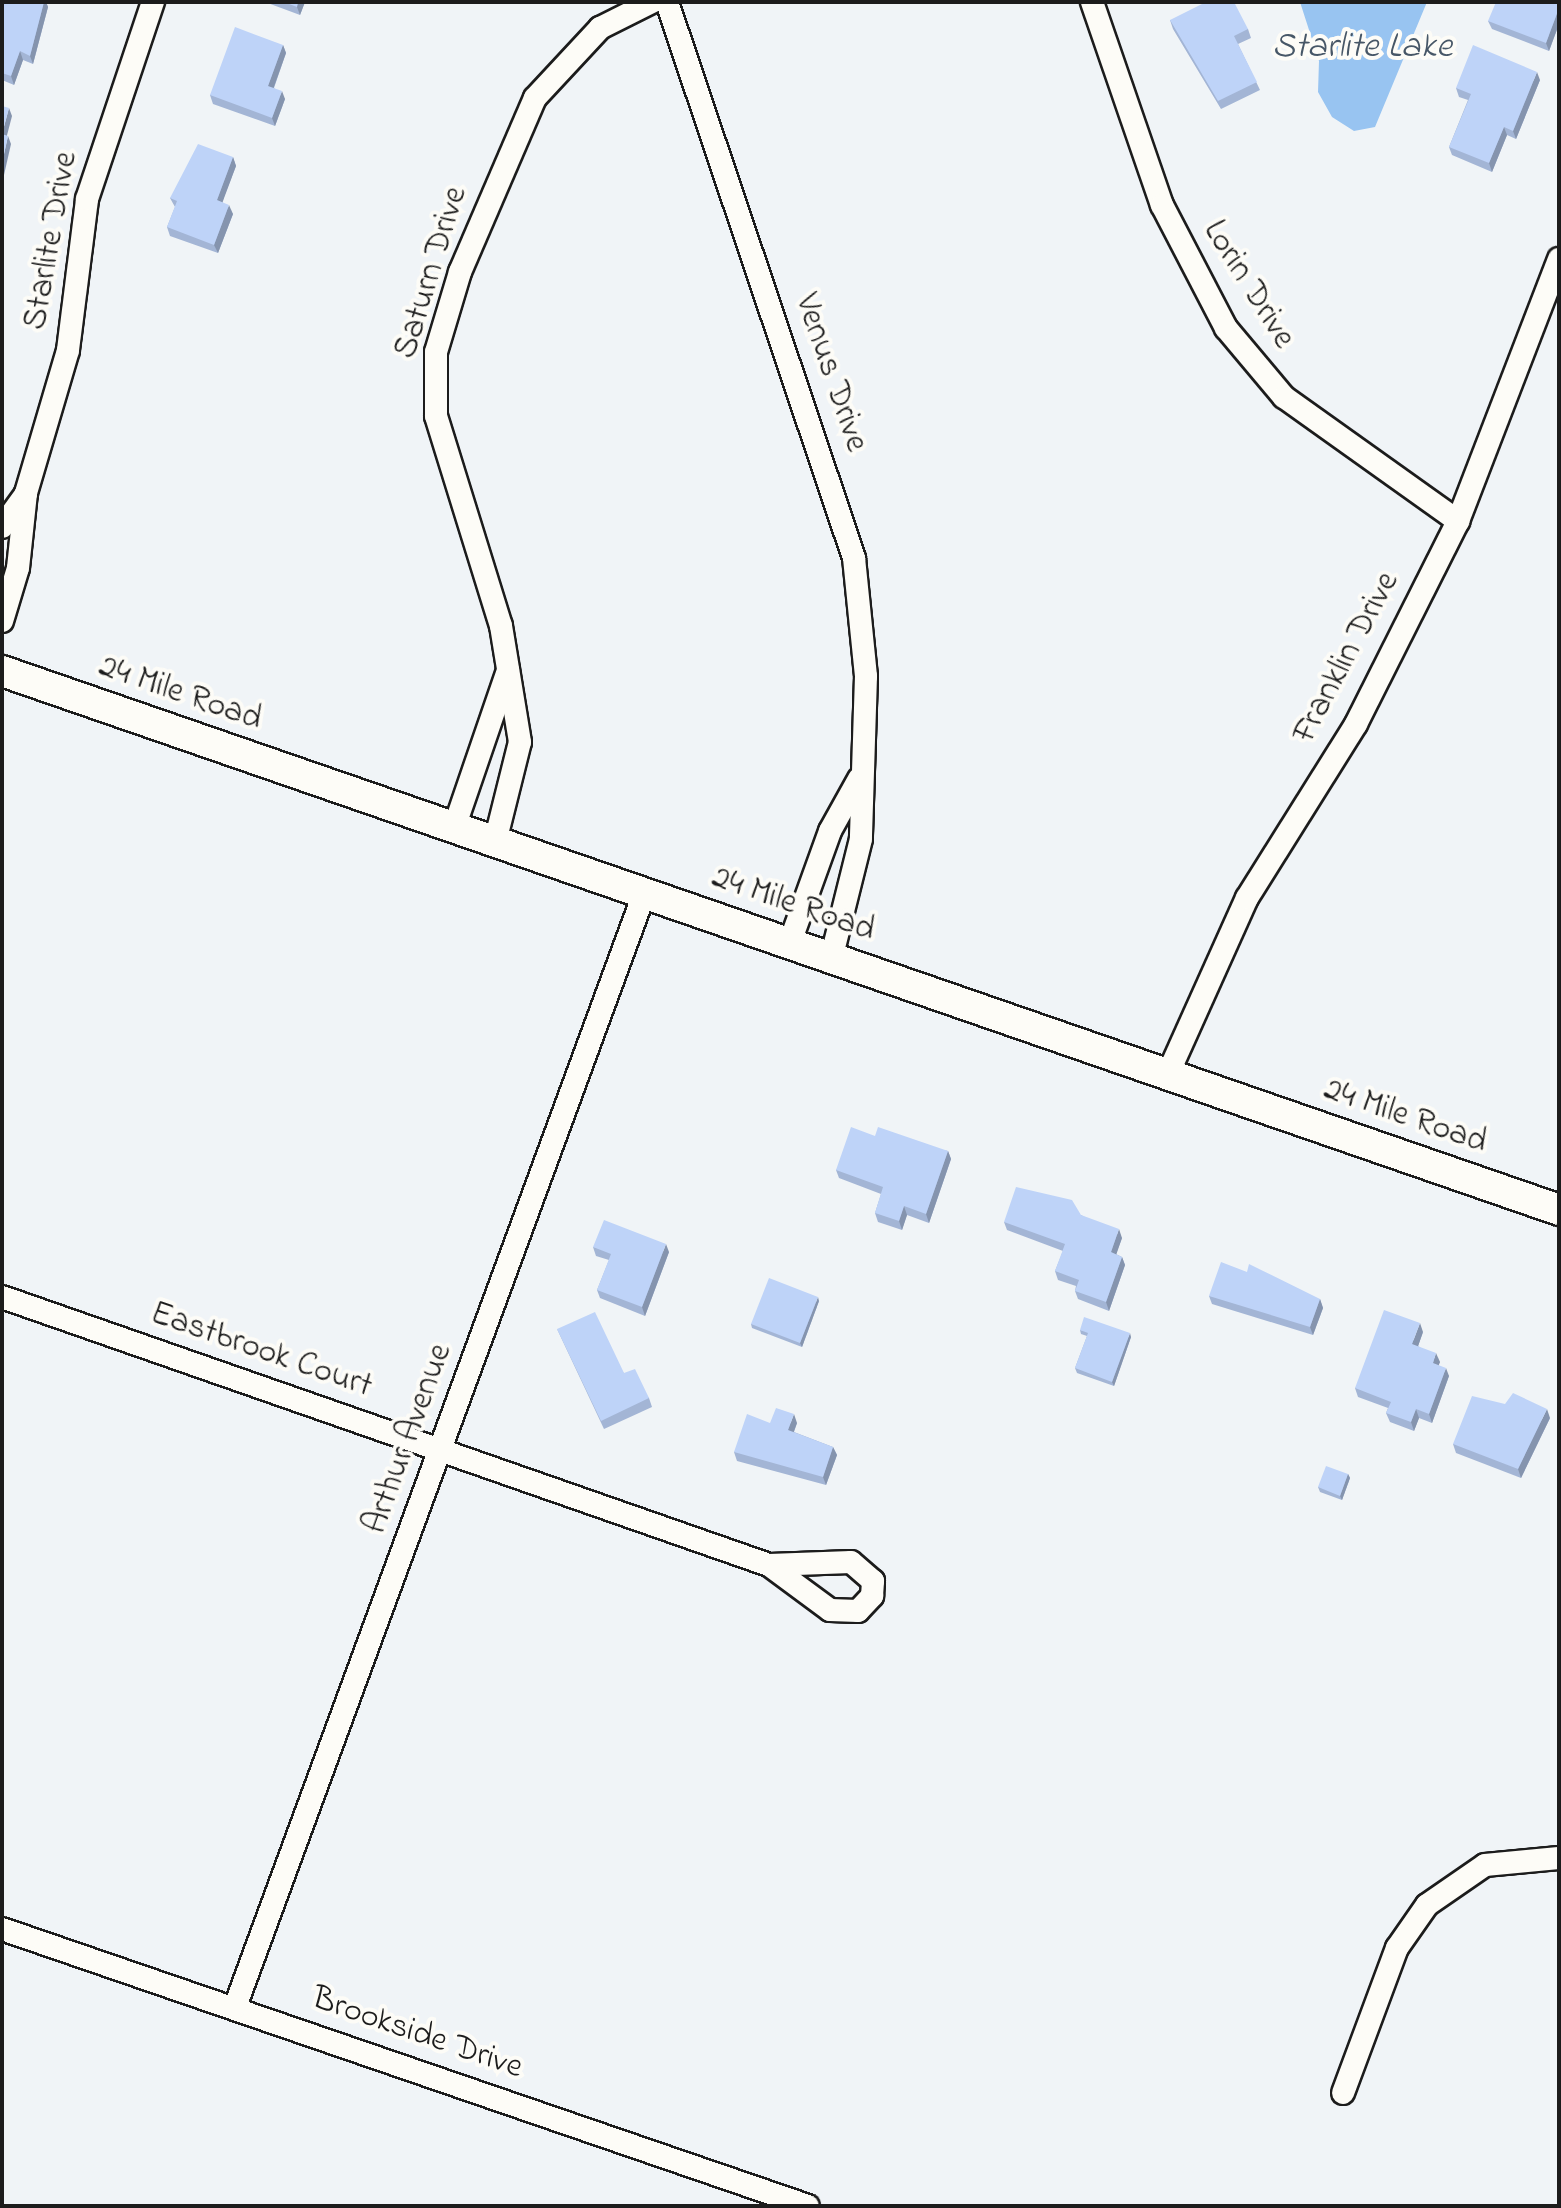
<!DOCTYPE html>
<style>
body{margin:0}
#map{position:relative;width:1561px;height:2208px;overflow:hidden;background:#f0f4f7;font-family:"Indie Flower",sans-serif}
div>[style]{position:absolute}
.water>*{inset:0;background:#98c4f1}
.roads{filter:drop-shadow(2px 0 #1c1c1c) drop-shadow(-2px 0 #1c1c1c) drop-shadow(0 2px #1c1c1c) drop-shadow(0 -2px #1c1c1c)}
.street>*{height:22px;margin:-11px;padding:0 11px;transform-origin:11px;border-radius:11px;background:#fdfcf7}
.secondary>*{height:30px;margin:-15px;padding:0 15px;transform-origin:15px;border-radius:15px;background:#fdfcf7}
.wall>*{inset:0;background:#a3b5d5}
.shaded-wall>*{inset:0;background:#8594ae}
.building>*{inset:0;background:#bed3f8}
span{translate:-50% -50%;white-space:nowrap;text-align:center;line-height:1.15;-webkit-text-stroke:8px #fdfcf7;paint-order:stroke}
.street-label{font-size:34px;color:#1c1c1c}
.water-label{font-size:36px;color:#475767;font-style:italic}
.frame{position:absolute;inset:0;border:4px solid #1c1c1c;pointer-events:none}
</style>
<div id="map">
<div class="water">
<i style="clip-path:polygon(1300px 2px,1427px 2px,1375px 127px,1354px 131px,1332px 117px,1318px 92px,1319px 61px)"></i>
</div>
<div class="roads">
<div class="street">
<i style="left:667px;top:2px;width:587px;rotate:71.41deg"></i>
<i style="left:854px;top:558px;width:119px;rotate:84.2deg"></i>
<i style="left:866px;top:676px;width:163px;rotate:91.8deg"></i>
<i style="left:861px;top:839px;width:124px;rotate:104deg"></i>
<i style="left:1092px;top:2px;width:215px;rotate:71deg"></i>
<i style="left:1162px;top:205px;width:139px;rotate:62.5deg"></i>
<i style="left:1226px;top:328px;width:90px;rotate:50deg"></i>
<i style="left:1284px;top:397px;width:214px;rotate:35.5deg"></i>
<i style="left:2px;top:527px;width:41px;rotate:-54deg"></i>
<i style="left:2px;top:621px;width:55px;rotate:-73.2deg"></i>
<i style="left:18px;top:568px;width:75px;rotate:-83.9deg"></i>
<i style="left:26px;top:493px;width:149px;rotate:-73.6deg"></i>
<i style="left:68px;top:350px;width:152px;rotate:-82.8deg"></i>
<i style="left:87px;top:199px;width:208px;rotate:-71.5deg"></i>
<i style="left:454px;top:828px;width:167px;rotate:-71.1deg"></i>
<i style="left:495px;top:842px;width:103px;rotate:-76deg"></i>
<i style="left:520px;top:742px;width:118px;rotate:-99.3deg"></i>
<i style="left:501px;top:626px;width:220px;rotate:-107.2deg"></i>
<i style="left:436px;top:416px;width:64px;rotate:-90deg"></i>
<i style="left:436px;top:352px;width:84px;rotate:-73.3deg"></i>
<i style="left:460px;top:272px;width:189px;rotate:-66.7deg"></i>
<i style="left:535px;top:98px;width:96px;rotate:-47.1deg"></i>
<i style="left:600px;top:28px;width:58px;rotate:-26.6deg"></i>
<i style="left:789px;top:945px;width:121px;rotate:-70.2deg"></i>
<i style="left:830px;top:831px;width:60px;rotate:-60.9deg"></i>
<i style="left:1167px;top:1076px;width:195px;rotate:-65.8deg"></i>
<i style="left:1247px;top:898px;width:205px;rotate:-57.9deg"></i>
<i style="left:1356px;top:724px;width:227px;rotate:-63.3deg"></i>
<i style="left:1458px;top:521px;width:281px;rotate:-68.9deg"></i>
<i style="left:2px;top:1297px;width:812px;rotate:19.26deg"></i>
<i style="left:769px;top:1565px;width:76px;rotate:36.4deg"></i>
<i style="left:830px;top:1610px;width:28px;rotate:2deg"></i>
<i style="left:858px;top:1611px;width:21px;rotate:-47deg"></i>
<i style="left:872px;top:1596px;width:15px;rotate:-86deg"></i>
<i style="left:873px;top:1581px;width:29px;rotate:-139deg"></i>
<i style="left:851px;top:1562px;width:82px;rotate:177.9deg"></i>
<i style="left:2px;top:1929px;width:852px;rotate:18.97deg"></i>
<i style="left:235px;top:2007px;width:1186px;rotate:-69.82deg"></i>
<i style="left:1343px;top:2093px;width:155px;rotate:-69.6deg"></i>
<i style="left:1397px;top:1948px;width:52px;rotate:-55.1deg"></i>
<i style="left:1427px;top:1905px;width:70px;rotate:-34.6deg"></i>
<i style="left:1485px;top:1865px;width:74px;rotate:-5.4deg"></i>
</div>
<div class="secondary">
<i style="left:2px;top:671px;width:1648px;rotate:19.09deg"></i>
</div>
</div>
<div class="wall">
<i style="clip-path:polygon(5px 2px,46px 2px,48px 7px,33px 64px,23px 60px,14px 85px,2px 80px,2px 10px)"></i>
<i style="clip-path:polygon(265px 2px,305px 2px,300px 15px)"></i>
<i style="clip-path:polygon(1559px 2px,1559px 24px,1549px 51px,1492px 29px,1488px 21px)"></i>
<i style="clip-path:polygon(1170px 20px,1248px 29px,1251px 38px,1238px 44px,1260px 90px,1221px 109px,1173px 29px)"></i>
<i style="clip-path:polygon(283px 45px,286px 53px,274px 88px,285px 99px,275px 126px,213px 104px,210px 95px)"></i>
<i style="clip-path:polygon(1540px 80px,1516px 139px,1507px 135px,1492px 172px,1452px 155px,1449px 147px,1468px 100px,1459px 97px,1456px 88px)"></i>
<i style="clip-path:polygon(233px 157px,236px 166px,222px 202px,233px 214px,218px 253px,170px 236px,167px 227px,175px 207px,170px 198px)"></i>
<i style="clip-path:polygon(875px 1136px,948px 1151px,951px 1159px,929px 1223px,907px 1215px,902px 1230px,878px 1222px,875px 1213px,881px 1194px,839px 1178px,836px 1170px)"></i>
<i style="clip-path:polygon(1081px 1215px,1122px 1238px,1116px 1254px,1122px 1257px,1125px 1265px,1109px 1311px,1078px 1299px,1075px 1291px,1076px 1286px,1058px 1280px,1055px 1271px,1063px 1251px,1007px 1230px,1004px 1222px)"></i>
<i style="clip-path:polygon(593px 1247px,669px 1252px,645px 1316px,600px 1298px,597px 1290px,609px 1260px,596px 1256px)"></i>
<i style="clip-path:polygon(1209px 1296px,1320px 1299px,1323px 1308px,1313px 1335px,1212px 1304px)"></i>
<i style="clip-path:polygon(819px 1301px,802px 1347px,752px 1328px,751px 1324px)"></i>
<i style="clip-path:polygon(557px 1329px,624px 1373px,649px 1398px,652px 1407px,604px 1429px)"></i>
<i style="clip-path:polygon(1080px 1330px,1131px 1337px,1114px 1386px,1077px 1373px,1075px 1368px,1087px 1336px,1081px 1334px)"></i>
<i style="clip-path:polygon(1423px 1332px,1418px 1346px,1440px 1362px,1438px 1365px,1449px 1376px,1432px 1423px,1419px 1418px,1414px 1431px,1390px 1422px,1386px 1413px,1388px 1408px,1358px 1397px,1355px 1388px)"></i>
<i style="clip-path:polygon(1550px 1418px,1521px 1478px,1456px 1453px,1453px 1444px)"></i>
<i style="clip-path:polygon(770px 1423px,797px 1423px,794px 1432px,833px 1447px,837px 1455px,826px 1485px,737px 1461px,734px 1452px)"></i>
<i style="clip-path:polygon(1348px 1474px,1350px 1478px,1342px 1500px,1320px 1492px,1318px 1487px)"></i>
</div>
<div class="shaded-wall">
<i style="clip-path:polygon(44px 2px,46px 2px,48px 7px,33px 64px,30px 56px)"></i>
<i style="clip-path:polygon(298px 2px,305px 2px,300px 15px,297px 7px)"></i>
<i style="clip-path:polygon(1559px 8px,1559px 24px,1549px 51px,1546px 43px)"></i>
<i style="clip-path:polygon(283px 45px,286px 53px,271px 95px,268px 86px)"></i>
<i style="clip-path:polygon(20px 51px,23px 60px,14px 85px,11px 76px)"></i>
<i style="clip-path:polygon(1537px 72px,1540px 80px,1516px 139px,1513px 131px)"></i>
<i style="clip-path:polygon(282px 91px,285px 99px,275px 126px,272px 118px)"></i>
<i style="clip-path:polygon(9px 108px,12px 116px,5px 143px,2px 134px)"></i>
<i style="clip-path:polygon(1504px 127px,1507px 135px,1492px 172px,1489px 163px)"></i>
<i style="clip-path:polygon(8px 136px,11px 144px,4px 175px,2px 168px,2px 163px)"></i>
<i style="clip-path:polygon(233px 157px,236px 166px,220px 209px,217px 200px)"></i>
<i style="clip-path:polygon(229px 205px,233px 214px,218px 253px,214px 245px)"></i>
<i style="clip-path:polygon(948px 1151px,951px 1159px,929px 1223px,926px 1214px)"></i>
<i style="clip-path:polygon(904px 1206px,907px 1215px,902px 1230px,899px 1221px)"></i>
<i style="clip-path:polygon(1119px 1229px,1122px 1238px,1114px 1261px,1111px 1252px)"></i>
<i style="clip-path:polygon(666px 1244px,669px 1252px,645px 1316px,642px 1307px)"></i>
<i style="clip-path:polygon(1122px 1257px,1125px 1265px,1109px 1311px,1106px 1302px)"></i>
<i style="clip-path:polygon(818px 1297px,819px 1301px,802px 1347px,800px 1343px)"></i>
<i style="clip-path:polygon(1320px 1299px,1323px 1308px,1313px 1335px,1310px 1327px)"></i>
<i style="clip-path:polygon(1420px 1323px,1423px 1332px,1416px 1352px,1412px 1344px)"></i>
<i style="clip-path:polygon(1130px 1333px,1131px 1337px,1114px 1386px,1112px 1382px)"></i>
<i style="clip-path:polygon(1436px 1353px,1440px 1362px,1436px 1372px,1433px 1363px)"></i>
<i style="clip-path:polygon(1446px 1368px,1449px 1376px,1432px 1423px,1429px 1414px)"></i>
<i style="clip-path:polygon(1416px 1409px,1419px 1418px,1414px 1431px,1411px 1422px)"></i>
<i style="clip-path:polygon(1547px 1409px,1550px 1418px,1521px 1478px,1518px 1469px)"></i>
<i style="clip-path:polygon(794px 1414px,797px 1423px,791px 1439px,788px 1430px)"></i>
<i style="clip-path:polygon(833px 1447px,837px 1455px,826px 1485px,823px 1477px)"></i>
<i style="clip-path:polygon(1348px 1474px,1350px 1478px,1342px 1500px,1340px 1496px)"></i>
</div>
<div class="building">
<i style="clip-path:polygon(5px 2px,44px 2px,30px 56px,20px 51px,11px 76px,2px 73px,2px 10px)"></i>
<i style="clip-path:polygon(284px 2px,298px 2px,297px 7px)"></i>
<i style="clip-path:polygon(1206px 2px,1234px 2px,1248px 29px,1234px 36px,1257px 82px,1218px 101px,1170px 20px)"></i>
<i style="clip-path:polygon(1496px 2px,1559px 2px,1559px 8px,1546px 43px,1488px 21px)"></i>
<i style="clip-path:polygon(235px 27px,283px 45px,268px 86px,282px 91px,272px 118px,210px 95px)"></i>
<i style="clip-path:polygon(1473px 45px,1537px 72px,1513px 131px,1504px 127px,1489px 163px,1449px 147px,1471px 94px,1456px 88px)"></i>
<i style="clip-path:polygon(2px 106px,9px 108px,2px 134px,8px 136px,2px 163px)"></i>
<i style="clip-path:polygon(198px 144px,233px 157px,217px 200px,229px 205px,214px 245px,167px 227px,177px 201px,170px 198px)"></i>
<i style="clip-path:polygon(851px 1127px,875px 1136px,878px 1127px,948px 1151px,926px 1214px,904px 1206px,899px 1221px,875px 1213px,883px 1187px,836px 1170px)"></i>
<i style="clip-path:polygon(1016px 1187px,1072px 1200px,1081px 1215px,1119px 1229px,1111px 1252px,1122px 1257px,1106px 1302px,1075px 1291px,1079px 1280px,1055px 1271px,1065px 1244px,1004px 1222px)"></i>
<i style="clip-path:polygon(604px 1220px,666px 1244px,642px 1307px,597px 1290px,611px 1254px,593px 1247px)"></i>
<i style="clip-path:polygon(1221px 1262px,1247px 1272px,1249px 1264px,1320px 1299px,1310px 1327px,1209px 1296px)"></i>
<i style="clip-path:polygon(769px 1278px,818px 1297px,800px 1343px,751px 1324px)"></i>
<i style="clip-path:polygon(1384px 1310px,1420px 1323px,1412px 1344px,1436px 1353px,1433px 1363px,1446px 1368px,1429px 1414px,1416px 1409px,1411px 1422px,1386px 1413px,1391px 1402px,1355px 1388px)"></i>
<i style="clip-path:polygon(595px 1312px,624px 1373px,635px 1369px,649px 1398px,601px 1421px,557px 1329px)"></i>
<i style="clip-path:polygon(1084px 1317px,1130px 1333px,1112px 1382px,1075px 1368px,1088px 1333px,1080px 1330px)"></i>
<i style="clip-path:polygon(1513px 1393px,1547px 1409px,1518px 1469px,1453px 1444px,1472px 1396px,1505px 1404px)"></i>
<i style="clip-path:polygon(776px 1408px,794px 1414px,788px 1430px,833px 1447px,823px 1477px,734px 1452px,747px 1414px,770px 1423px)"></i>
<i style="clip-path:polygon(1326px 1466px,1348px 1474px,1340px 1496px,1318px 1487px)"></i>
</div>
<div class="street-label">
<span style="left:52px;top:241px;rotate:-80deg">Starlite Drive</span>
<span style="left:432px;top:273px;rotate:-73deg">Saturn Drive</span>
<span style="left:1248px;top:285px;rotate:58deg">Lorin Drive</span>
<span style="left:830px;top:373px;rotate:71deg">Venus Drive</span>
<span style="left:1347px;top:658px;rotate:-62deg">Franklin Drive</span>
<span style="left:180px;top:694px;rotate:19deg">24 Mile Road</span>
<span style="left:793px;top:905px;rotate:19deg">24 Mile Road</span>
<span style="left:1405px;top:1117px;rotate:19deg">24 Mile Road</span>
<span style="left:261px;top:1351px;rotate:19deg">Eastbrook Court</span>
<span style="left:409px;top:1439px;rotate:-70deg">Arthur Avenue</span>
<span style="left:417px;top:2034px;rotate:19deg">Brookside Drive</span>
</div>
<div class="water-label">
<span style="left:1362px;top:48px">Starlite Lake</span>
</div>
<div class="frame"></div>
</div>
